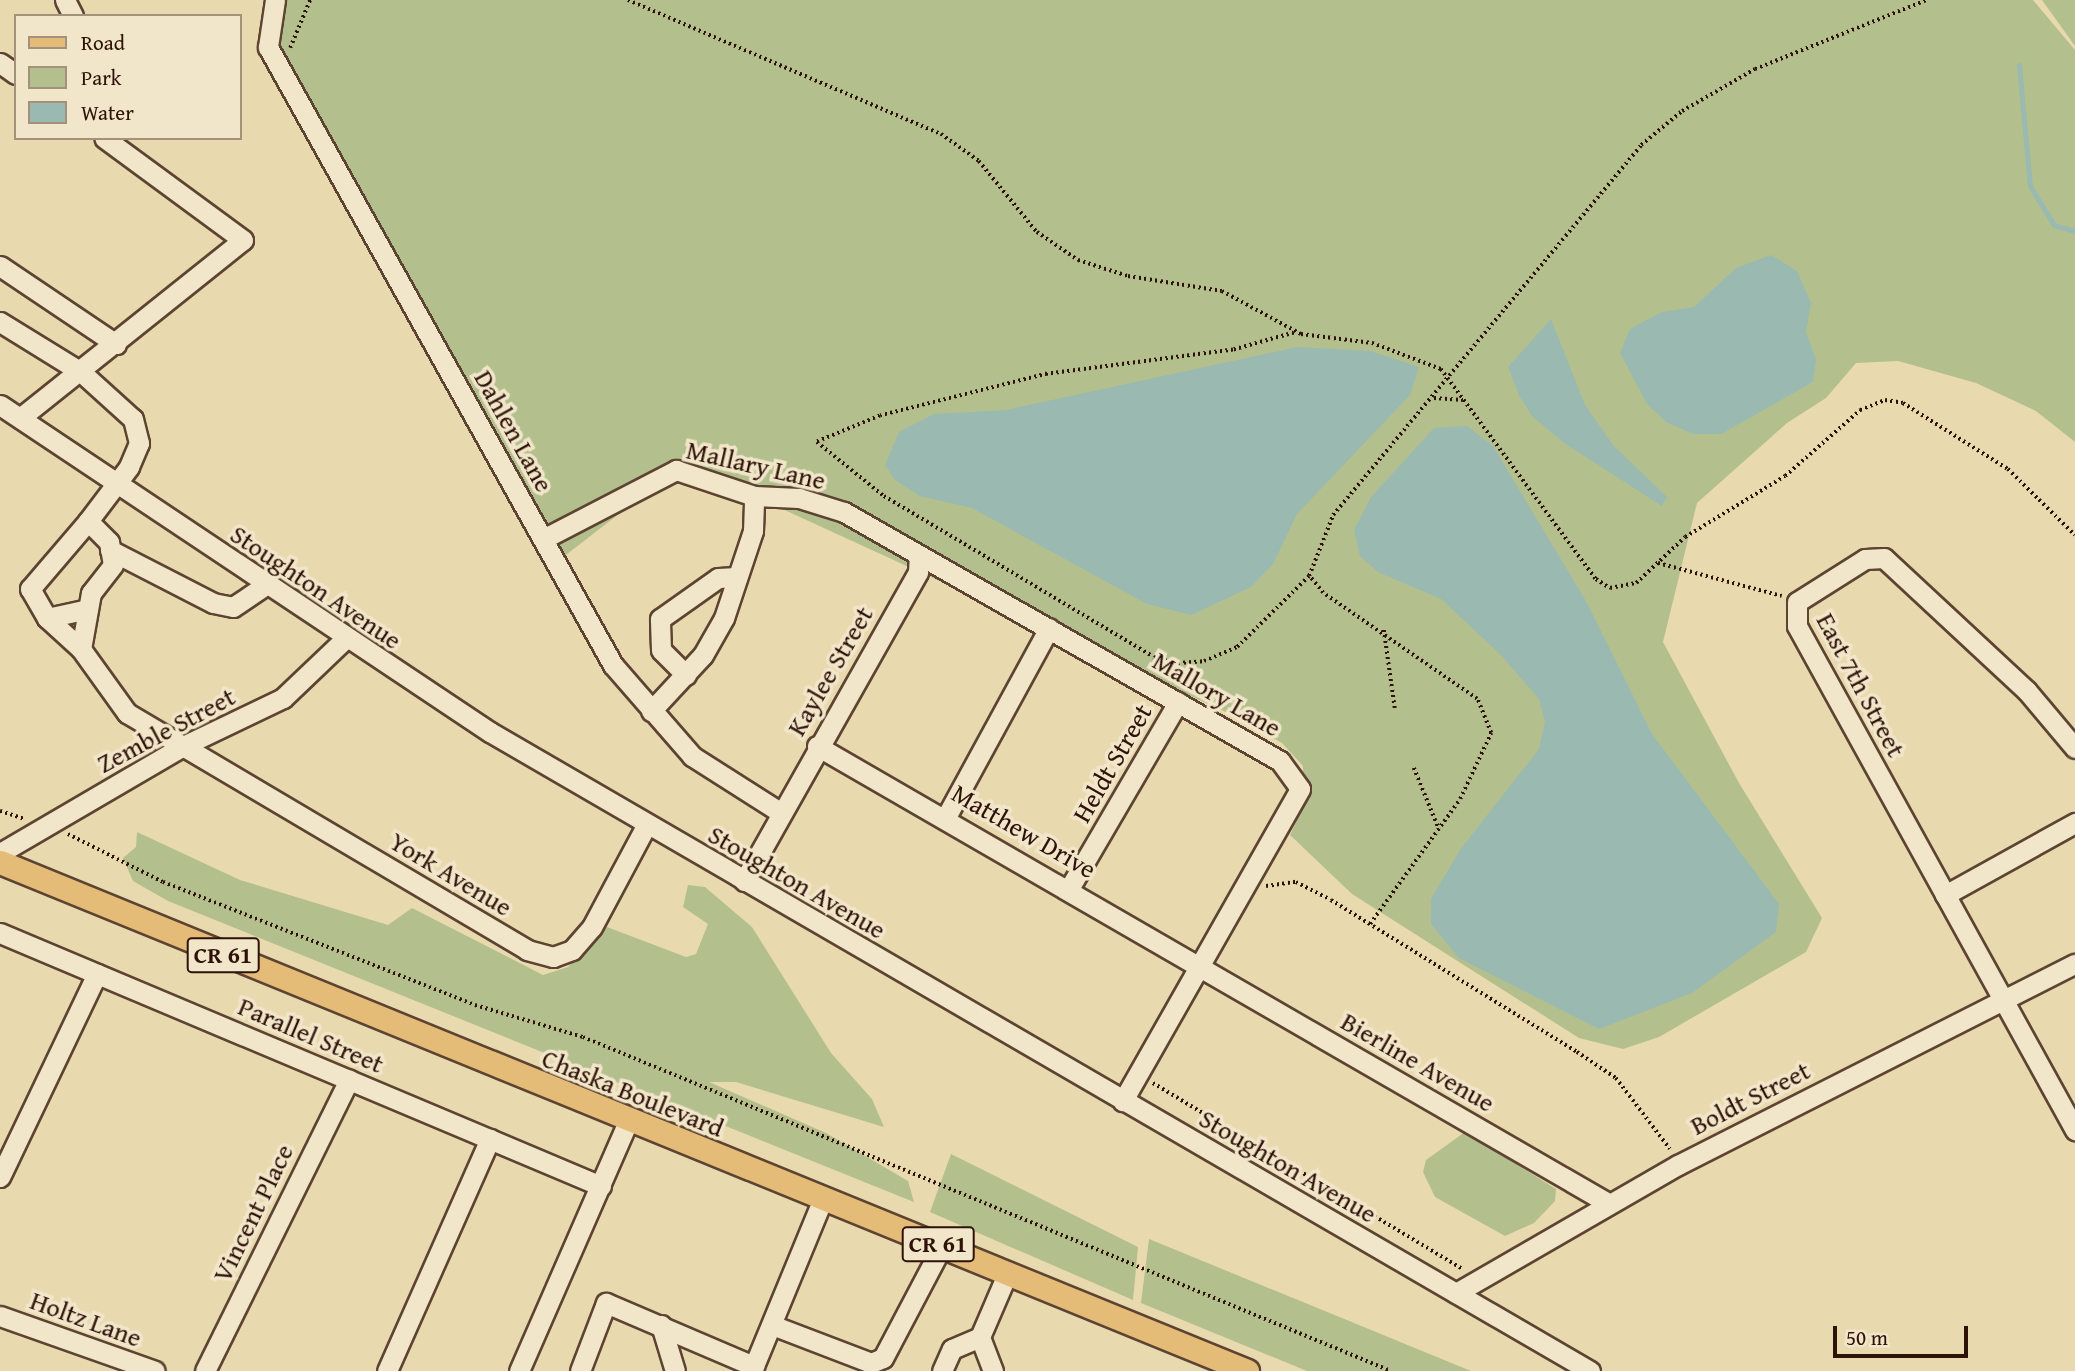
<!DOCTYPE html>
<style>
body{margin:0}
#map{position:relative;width:2075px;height:1371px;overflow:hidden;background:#e9d9ae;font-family:"Gentium Book Plus",serif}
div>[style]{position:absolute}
.green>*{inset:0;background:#b3c08d}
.water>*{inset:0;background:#99b9b1}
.stream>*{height:5px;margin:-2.5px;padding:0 2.5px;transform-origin:2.5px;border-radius:2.5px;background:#99b9b1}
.path>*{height:3.5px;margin-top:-1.75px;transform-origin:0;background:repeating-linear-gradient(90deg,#2e1208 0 2px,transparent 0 5.5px)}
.roads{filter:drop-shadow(2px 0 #5d4432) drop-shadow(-2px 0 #5d4432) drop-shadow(0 2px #5d4432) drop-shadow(0 -2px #5d4432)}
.minor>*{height:19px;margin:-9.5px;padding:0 9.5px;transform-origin:9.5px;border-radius:9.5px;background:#f1e6ca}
.major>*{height:23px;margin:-11.5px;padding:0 11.5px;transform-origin:11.5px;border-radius:11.5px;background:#e4bc77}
span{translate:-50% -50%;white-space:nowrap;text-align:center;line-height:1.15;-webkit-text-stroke:7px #f1e6ca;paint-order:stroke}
.shield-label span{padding:2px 5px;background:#f1e6ca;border:2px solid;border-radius:5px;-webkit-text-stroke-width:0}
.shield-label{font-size:24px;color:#2e1208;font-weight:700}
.street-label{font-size:26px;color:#2e1208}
.legend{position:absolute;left:14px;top:14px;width:228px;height:126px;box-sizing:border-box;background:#f1e6ca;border:2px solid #a3917c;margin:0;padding:9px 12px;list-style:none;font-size:21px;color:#2e1208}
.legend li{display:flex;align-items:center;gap:14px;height:35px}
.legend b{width:35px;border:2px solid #a3917c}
.scale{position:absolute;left:1833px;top:1326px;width:135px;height:32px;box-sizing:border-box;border:4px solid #2e1208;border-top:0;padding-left:9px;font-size:21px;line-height:24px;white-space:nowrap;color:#2e1208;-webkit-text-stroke:5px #f1e6ca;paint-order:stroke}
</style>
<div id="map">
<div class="green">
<i style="clip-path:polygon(277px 0,2033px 0,2075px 50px,2075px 442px,2036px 411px,1976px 383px,1898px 361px,1856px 363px,1826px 398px,1787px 423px,1697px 503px,1663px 642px,1739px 783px,1822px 918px,1806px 952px,1659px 1037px,1623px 1049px,1579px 1038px,1352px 894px,1290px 835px,1303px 808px,1303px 766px,1282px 743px,1230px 714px,754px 496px,676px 470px,558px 561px,269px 24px)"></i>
<i style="clip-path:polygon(2042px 0,2075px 0,2075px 46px)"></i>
<i style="clip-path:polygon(137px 832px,240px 880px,388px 925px,412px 908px,543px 975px,568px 967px,607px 927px,686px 957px,696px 954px,708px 924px,683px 907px,688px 885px,705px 887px,752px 927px,831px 1053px,872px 1099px,884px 1127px,736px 1082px,709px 1082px,826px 1133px,908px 1181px,914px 1202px,168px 901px,133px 881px,123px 858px,136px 847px)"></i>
<i style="clip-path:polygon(1465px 1132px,1556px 1189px,1555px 1201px,1534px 1223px,1505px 1236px,1435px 1197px,1423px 1172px,1426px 1160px)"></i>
<i style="clip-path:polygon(951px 1154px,1138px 1247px,1133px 1300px,930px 1212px)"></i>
<i style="clip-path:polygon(1149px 1239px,1471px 1371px,1307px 1371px,1141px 1303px)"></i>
</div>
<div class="water">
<i style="clip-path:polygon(1771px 255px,1797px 271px,1811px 303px,1806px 332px,1816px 360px,1813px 382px,1721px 434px,1693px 434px,1666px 422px,1647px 404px,1620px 353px,1630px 329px,1662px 312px,1694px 307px,1736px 268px)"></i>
<i style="clip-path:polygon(1551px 319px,1585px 405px,1613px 445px,1667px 497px,1662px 506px,1564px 443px,1532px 416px,1519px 395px,1508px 367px)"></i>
<i style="clip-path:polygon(1298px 347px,1370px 351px,1419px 367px,1410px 395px,1297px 514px,1273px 564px,1251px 587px,1191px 615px,1147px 604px,972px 508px,920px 496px,895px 480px,885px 465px,899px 432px,934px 414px,1006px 410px)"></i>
<i style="clip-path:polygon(1467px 426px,1493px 446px,1587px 603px,1652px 734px,1779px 904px,1776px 932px,1692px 993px,1599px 1029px,1459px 958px,1431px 924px,1431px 899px,1460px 850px,1539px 749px,1545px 722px,1539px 699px,1501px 655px,1441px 599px,1378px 572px,1360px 556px,1354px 530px,1371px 497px,1434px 428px)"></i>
</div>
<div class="stream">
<i style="left:2019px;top:65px;width:121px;rotate:84.8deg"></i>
<i style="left:2030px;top:186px;width:46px;rotate:58.4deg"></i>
<i style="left:2054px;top:225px;width:22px;rotate:16deg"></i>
</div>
<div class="path">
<i style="left:628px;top:0;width:340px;rotate:23.2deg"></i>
<i style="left:941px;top:134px;width:47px;rotate:35.4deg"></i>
<i style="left:979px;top:161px;width:92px;rotate:50.8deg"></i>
<i style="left:1037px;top:232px;width:50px;rotate:34.3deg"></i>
<i style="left:1078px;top:260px;width:52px;rotate:17.7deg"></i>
<i style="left:1128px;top:276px;width:95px;rotate:9.1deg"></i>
<i style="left:1222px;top:291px;width:90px;rotate:28.6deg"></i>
<i style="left:1301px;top:334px;width:72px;rotate:7.2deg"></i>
<i style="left:1372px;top:343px;width:74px;rotate:20.6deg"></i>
<i style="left:1441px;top:369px;width:261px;rotate:53.6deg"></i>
<i style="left:1596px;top:579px;width:17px;rotate:33deg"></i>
<i style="left:1610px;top:588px;width:26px;rotate:-11deg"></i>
<i style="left:1636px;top:583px;width:67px;rotate:-43.2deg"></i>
<i style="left:1685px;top:537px;width:117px;rotate:-31.4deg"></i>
<i style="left:1785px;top:476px;width:100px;rotate:-41.3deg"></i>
<i style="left:1860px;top:410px;width:27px;rotate:-22deg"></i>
<i style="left:1885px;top:400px;width:18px;rotate:9deg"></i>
<i style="left:1903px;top:403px;width:124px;rotate:32.2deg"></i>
<i style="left:2008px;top:469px;width:94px;rotate:44.6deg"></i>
<i style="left:290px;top:48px;width:52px;rotate:-67.4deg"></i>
<i style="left:1294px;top:333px;width:63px;rotate:164.4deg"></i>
<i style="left:1233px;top:350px;width:188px;rotate:172.6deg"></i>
<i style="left:1047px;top:374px;width:172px;rotate:165.9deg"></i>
<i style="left:880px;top:416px;width:68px;rotate:157.6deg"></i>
<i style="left:817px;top:442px;width:86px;rotate:38.9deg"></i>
<i style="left:884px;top:496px;width:314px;rotate:30.8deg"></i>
<i style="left:1154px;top:657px;width:25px;rotate:14deg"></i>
<i style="left:1178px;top:663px;width:26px;rotate:-4deg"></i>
<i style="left:1204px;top:661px;width:36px;rotate:-23deg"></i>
<i style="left:1237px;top:647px;width:101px;rotate:-44.6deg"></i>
<i style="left:1434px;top:398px;width:29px;rotate:4deg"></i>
<i style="left:1658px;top:563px;width:128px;rotate:14.9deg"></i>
<i style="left:1384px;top:630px;width:79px;rotate:82deg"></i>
<i style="left:1414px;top:768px;width:66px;rotate:67.7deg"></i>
<i style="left:0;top:811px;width:25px;rotate:18deg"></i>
<i style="left:68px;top:834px;width:106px;rotate:26.8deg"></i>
<i style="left:163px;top:882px;width:335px;rotate:21.5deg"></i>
<i style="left:475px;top:1005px;width:113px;rotate:16.5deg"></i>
<i style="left:583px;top:1037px;width:874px;rotate:22.46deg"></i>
<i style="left:1266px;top:886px;width:30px;rotate:-8deg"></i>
<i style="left:1296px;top:882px;width:39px;rotate:27deg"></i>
<i style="left:1331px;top:900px;width:289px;rotate:31.7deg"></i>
<i style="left:1577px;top:1052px;width:47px;rotate:33.7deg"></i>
<i style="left:1616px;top:1078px;width:89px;rotate:52.7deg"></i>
<i style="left:1370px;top:924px;width:154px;rotate:-54.2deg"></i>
<i style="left:1460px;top:799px;width:73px;rotate:-64.8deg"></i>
<i style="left:1491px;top:733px;width:37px;rotate:-112deg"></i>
<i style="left:1477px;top:699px;width:187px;rotate:-145.5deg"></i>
<i style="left:1323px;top:593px;width:22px;rotate:-129deg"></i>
<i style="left:1309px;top:576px;width:66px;rotate:-68.5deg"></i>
<i style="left:1333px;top:515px;width:481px;rotate:-50.2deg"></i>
<i style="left:1641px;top:145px;width:53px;rotate:-39.7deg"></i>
<i style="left:1682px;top:111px;width:84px;rotate:-29.9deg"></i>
<i style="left:1755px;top:69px;width:185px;rotate:-21.9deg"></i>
<i style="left:1153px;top:1083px;width:362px;rotate:31deg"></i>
</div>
<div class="roads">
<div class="minor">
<i style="left:65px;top:0;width:18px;rotate:63deg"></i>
<i style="left:275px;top:0;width:48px;rotate:98.5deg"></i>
<i style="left:268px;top:47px;width:708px;rotate:60.83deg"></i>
<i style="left:613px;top:665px;width:121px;rotate:49deg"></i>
<i style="left:692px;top:756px;width:104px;rotate:32.5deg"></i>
<i style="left:0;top:63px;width:19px;rotate:35deg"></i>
<i style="left:0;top:266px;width:140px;rotate:33.9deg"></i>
<i style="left:0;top:322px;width:95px;rotate:31.7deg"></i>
<i style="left:81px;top:372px;width:70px;rotate:42.1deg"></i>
<i style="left:133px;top:419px;width:25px;rotate:76deg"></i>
<i style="left:139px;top:443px;width:26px;rotate:113deg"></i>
<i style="left:129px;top:467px;width:68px;rotate:127.2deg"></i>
<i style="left:88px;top:521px;width:30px;rotate:45deg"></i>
<i style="left:109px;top:542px;width:23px;rotate:80deg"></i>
<i style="left:113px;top:565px;width:36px;rotate:128deg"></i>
<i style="left:91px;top:593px;width:57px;rotate:100.1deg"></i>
<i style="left:81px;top:649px;width:79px;rotate:54.3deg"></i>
<i style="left:127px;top:713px;width:465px;rotate:30.6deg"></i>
<i style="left:527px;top:950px;width:27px;rotate:15deg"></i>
<i style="left:553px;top:957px;width:20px;rotate:-20deg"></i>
<i style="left:572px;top:950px;width:30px;rotate:-49deg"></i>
<i style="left:592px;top:927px;width:115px;rotate:-61.9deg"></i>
<i style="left:0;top:405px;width:589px;rotate:33.72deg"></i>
<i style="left:490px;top:732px;width:1272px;rotate:30.15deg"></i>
<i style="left:20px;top:418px;width:285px;rotate:-38.6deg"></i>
<i style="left:243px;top:240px;width:172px;rotate:-143.7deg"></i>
<i style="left:545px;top:538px;width:148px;rotate:-27.4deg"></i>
<i style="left:676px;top:470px;width:82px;rotate:18.4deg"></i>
<i style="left:754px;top:496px;width:45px;rotate:2.5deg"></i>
<i style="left:799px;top:498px;width:47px;rotate:17.3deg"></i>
<i style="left:844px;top:512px;width:502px;rotate:29.73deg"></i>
<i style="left:1280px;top:761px;width:34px;rotate:54deg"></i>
<i style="left:1300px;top:789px;width:359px;rotate:119.6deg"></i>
<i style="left:110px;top:550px;width:116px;rotate:27.2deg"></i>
<i style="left:213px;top:603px;width:20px;rotate:11deg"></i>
<i style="left:233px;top:607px;width:40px;rotate:-34deg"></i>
<i style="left:47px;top:618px;width:42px;rotate:-12.4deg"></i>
<i style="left:81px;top:649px;width:46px;rotate:-137.6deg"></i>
<i style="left:47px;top:618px;width:34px;rotate:-120deg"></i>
<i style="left:30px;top:589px;width:89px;rotate:-49.5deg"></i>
<i style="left:686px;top:675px;width:35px;rotate:-135deg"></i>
<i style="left:661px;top:650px;width:31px;rotate:-92deg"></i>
<i style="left:660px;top:619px;width:71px;rotate:-35.3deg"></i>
<i style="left:718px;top:578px;width:19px;rotate:-3deg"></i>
<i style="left:651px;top:711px;width:76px;rotate:-47.1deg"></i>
<i style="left:703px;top:655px;width:43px;rotate:-60.4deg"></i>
<i style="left:724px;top:618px;width:92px;rotate:-71.6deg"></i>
<i style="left:753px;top:531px;width:35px;rotate:-88deg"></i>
<i style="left:817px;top:746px;width:914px;rotate:30.02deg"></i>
<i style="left:2075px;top:748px;width:75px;rotate:-130.1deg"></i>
<i style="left:2027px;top:691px;width:195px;rotate:-137.1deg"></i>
<i style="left:1884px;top:558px;width:19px;rotate:177deg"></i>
<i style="left:1865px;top:559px;width:80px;rotate:147.7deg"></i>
<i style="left:1797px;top:602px;width:24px;rotate:90deg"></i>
<i style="left:1797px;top:626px;width:576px;rotate:61.12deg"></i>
<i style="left:946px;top:817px;width:215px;rotate:-61.4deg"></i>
<i style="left:0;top:853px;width:212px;rotate:-30.3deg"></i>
<i style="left:183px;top:746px;width:111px;rotate:-25.6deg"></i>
<i style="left:283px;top:698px;width:86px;rotate:-43.6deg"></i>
<i style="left:744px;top:881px;width:355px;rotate:-60.6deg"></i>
<i style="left:918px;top:572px;width:17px;rotate:-87deg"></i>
<i style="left:1070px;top:887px;width:214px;rotate:-59.7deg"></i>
<i style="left:1945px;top:895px;width:149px;rotate:-29deg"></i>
<i style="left:0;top:933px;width:652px;rotate:22.83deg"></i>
<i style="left:0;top:1177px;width:225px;rotate:-64.5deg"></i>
<i style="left:1456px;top:1293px;width:256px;rotate:-30deg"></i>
<i style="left:1678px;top:1165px;width:445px;rotate:-26.9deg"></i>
<i style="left:0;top:1316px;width:164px;rotate:19.5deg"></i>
<i style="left:661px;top:1325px;width:48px;rotate:73.1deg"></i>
<i style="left:772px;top:1325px;width:106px;rotate:21deg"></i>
<i style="left:871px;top:1363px;width:13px;rotate:-23deg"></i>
<i style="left:883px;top:1358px;width:127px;rotate:-62.2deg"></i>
<i style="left:205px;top:1371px;width:325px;rotate:-63.7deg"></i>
<i style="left:387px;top:1371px;width:254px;rotate:-66.1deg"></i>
<i style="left:519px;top:1371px;width:272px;rotate:-66.4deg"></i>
<i style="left:580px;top:1371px;width:73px;rotate:-69.1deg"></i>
<i style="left:606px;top:1303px;width:161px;rotate:23.1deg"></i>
<i style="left:754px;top:1366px;width:181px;rotate:-67.6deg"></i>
<i style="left:942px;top:1371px;width:24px;rotate:-66deg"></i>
<i style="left:952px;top:1349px;width:30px;rotate:-23deg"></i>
<i style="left:993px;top:1371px;width:36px;rotate:-111deg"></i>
<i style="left:980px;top:1337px;width:71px;rotate:-66.7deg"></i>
</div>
<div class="major">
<i style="left:0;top:862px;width:1347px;rotate:22.2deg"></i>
</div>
</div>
<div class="shield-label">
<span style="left:223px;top:955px">CR 61</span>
<span style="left:938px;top:1244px">CR 61</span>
</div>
<div class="street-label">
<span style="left:514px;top:431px;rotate:61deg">Dahlen Lane</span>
<span style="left:756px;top:465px;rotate:13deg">Mallary Lane</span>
<span style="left:316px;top:587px;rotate:34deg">Stoughton Avenue</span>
<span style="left:830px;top:671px;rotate:-60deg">Kaylee Street</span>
<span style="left:1861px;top:685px;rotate:62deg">East 7th Street</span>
<span style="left:1217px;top:694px;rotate:30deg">Mallory Lane</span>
<span style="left:166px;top:730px;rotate:-28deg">Zemble Street</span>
<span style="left:1112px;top:763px;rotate:-60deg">Heldt Street</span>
<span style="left:1024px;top:831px;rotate:30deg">Matthew Drive</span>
<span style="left:451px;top:874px;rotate:31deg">York Avenue</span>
<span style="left:797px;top:882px;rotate:30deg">Stoughton Avenue</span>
<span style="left:311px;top:1035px;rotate:23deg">Parallel Street</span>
<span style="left:1418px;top:1062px;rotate:30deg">Bierline Avenue</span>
<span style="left:633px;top:1093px;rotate:22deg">Chaska Boulevard</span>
<span style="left:1750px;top:1098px;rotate:-27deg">Boldt Street</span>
<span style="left:1288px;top:1166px;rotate:30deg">Stoughton Avenue</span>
<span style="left:253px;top:1213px;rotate:-64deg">Vincent Place</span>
<span style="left:86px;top:1319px;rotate:20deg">Holtz Lane</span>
</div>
<ul class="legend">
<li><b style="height:9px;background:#e4bc77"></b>Road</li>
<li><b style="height:19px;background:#b3c08d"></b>Park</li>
<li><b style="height:19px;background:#99b9b1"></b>Water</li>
</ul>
<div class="scale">50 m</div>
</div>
